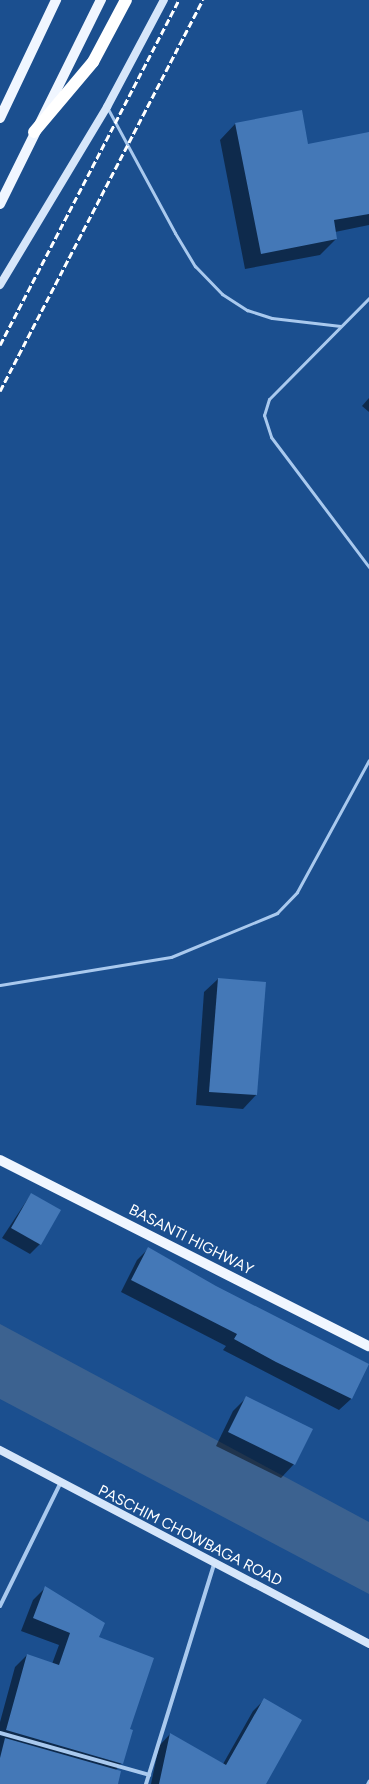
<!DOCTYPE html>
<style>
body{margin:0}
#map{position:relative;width:369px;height:1784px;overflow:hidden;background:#1b4f8f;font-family:Figtree,sans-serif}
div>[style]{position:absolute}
.water>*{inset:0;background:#3c6290}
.shadow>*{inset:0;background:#0007}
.building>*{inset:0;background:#4478b7}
.lane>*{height:3px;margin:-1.5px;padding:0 1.5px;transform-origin:1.5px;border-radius:1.5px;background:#a9c9ee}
.street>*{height:4px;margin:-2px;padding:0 2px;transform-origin:2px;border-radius:2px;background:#a9c9ee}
.secondary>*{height:8px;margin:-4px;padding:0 4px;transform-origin:4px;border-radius:4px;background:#d6e6fa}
.primary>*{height:10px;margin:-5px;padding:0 5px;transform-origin:5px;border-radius:5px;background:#f0f6ff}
.highway>*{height:12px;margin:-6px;padding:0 6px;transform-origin:6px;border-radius:6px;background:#fff}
.rail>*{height:3px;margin-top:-1.5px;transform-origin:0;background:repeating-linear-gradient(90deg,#fff 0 7px,transparent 0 10px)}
span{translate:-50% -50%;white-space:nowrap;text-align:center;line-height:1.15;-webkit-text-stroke:3px #1b4f8f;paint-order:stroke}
.street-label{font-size:15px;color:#fff}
</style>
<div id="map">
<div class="water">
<i style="clip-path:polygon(0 1324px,369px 1522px,369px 1594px,0 1399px)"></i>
</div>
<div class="shadow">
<i style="clip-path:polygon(236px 123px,307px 145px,369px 137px,369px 225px,335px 232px,336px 239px,320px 255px,245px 269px,220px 140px)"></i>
<i style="clip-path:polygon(369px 398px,369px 412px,362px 406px)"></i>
<i style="clip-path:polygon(218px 979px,265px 983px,256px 1095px,243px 1109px,196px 1105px,204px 992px)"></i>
<i style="clip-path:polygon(31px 1194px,40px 1244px,30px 1254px,2px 1238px)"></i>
<i style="clip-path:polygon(148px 1249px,215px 1287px,368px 1364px,351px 1399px,339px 1410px,223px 1350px,226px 1346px,121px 1292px,137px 1260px)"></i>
<i style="clip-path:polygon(247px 1397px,294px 1464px,281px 1478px,216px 1446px,233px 1411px)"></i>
<i style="clip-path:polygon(45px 1588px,98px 1638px,128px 1730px,123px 1761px,105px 1784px,0 1784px,0 1722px,15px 1667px,27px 1655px,52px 1664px,59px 1645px,21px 1631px,33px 1600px)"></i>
<i style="clip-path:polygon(265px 1699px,264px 1784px,151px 1784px,159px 1746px,170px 1734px,223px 1764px,253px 1711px)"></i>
</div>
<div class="building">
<i style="clip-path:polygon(302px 110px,308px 144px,369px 132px,369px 214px,334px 220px,337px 239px,261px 254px,235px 123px)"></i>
<i style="clip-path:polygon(218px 978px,266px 982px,257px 1095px,209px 1092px)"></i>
<i style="clip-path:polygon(31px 1193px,61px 1210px,41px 1245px,11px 1228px)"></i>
<i style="clip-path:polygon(148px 1247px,216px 1286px,369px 1364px,352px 1399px,276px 1362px,234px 1339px,237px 1334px,131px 1280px)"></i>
<i style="clip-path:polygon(246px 1396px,313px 1429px,295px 1465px,228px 1432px)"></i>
<i style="clip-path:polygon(45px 1586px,105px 1623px,99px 1637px,154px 1658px,130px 1729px,133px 1730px,123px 1764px,6px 1730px,27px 1654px,59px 1665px,70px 1633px,33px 1618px)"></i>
<i style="clip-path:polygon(264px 1698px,302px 1720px,266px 1784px,159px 1784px,170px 1733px,226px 1765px)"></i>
<i style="clip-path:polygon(5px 1738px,121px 1771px,118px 1784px,0 1784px,0 1758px)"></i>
</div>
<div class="lane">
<i style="left:108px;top:109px;width:141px;rotate:61.6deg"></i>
<i style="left:175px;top:233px;width:39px;rotate:59deg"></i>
<i style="left:195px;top:266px;width:39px;rotate:46deg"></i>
<i style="left:222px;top:294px;width:30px;rotate:33deg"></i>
<i style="left:247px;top:310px;width:26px;rotate:18deg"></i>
<i style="left:272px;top:318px;width:69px;rotate:6.6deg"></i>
<i style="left:369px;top:298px;width:142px;rotate:134.7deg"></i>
<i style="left:269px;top:399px;width:17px;rotate:107deg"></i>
<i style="left:264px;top:415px;width:23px;rotate:72deg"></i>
<i style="left:271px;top:437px;width:163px;rotate:53deg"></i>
<i style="left:0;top:985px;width:173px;rotate:-9.3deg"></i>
<i style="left:171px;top:957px;width:115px;rotate:-22.5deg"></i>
<i style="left:277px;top:913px;width:29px;rotate:-46deg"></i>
<i style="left:297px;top:892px;width:150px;rotate:-61.4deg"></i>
<i style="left:367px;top:1784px;width:4px;rotate:-63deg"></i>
</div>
<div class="street">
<i style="left:0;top:1606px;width:136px;rotate:-63.8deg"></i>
<i style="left:0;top:1733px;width:155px;rotate:15.7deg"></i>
<i style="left:146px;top:1784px;width:230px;rotate:-72.8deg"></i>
</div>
<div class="secondary">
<i style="left:0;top:285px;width:208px;rotate:-59deg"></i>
<i style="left:107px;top:107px;width:121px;rotate:-62deg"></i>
<i style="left:0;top:1450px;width:417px;rotate:27.7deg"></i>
</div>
<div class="primary">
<i style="left:0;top:118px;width:131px;rotate:-64.6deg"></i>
<i style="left:0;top:204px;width:228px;rotate:-63.7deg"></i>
<i style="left:0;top:1160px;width:413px;rotate:26.8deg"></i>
</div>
<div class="highway">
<i style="left:34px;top:132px;width:92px;rotate:-49.9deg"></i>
<i style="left:93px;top:62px;width:70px;rotate:-62deg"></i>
</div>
<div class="rail">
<i style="left:0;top:345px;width:389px;rotate:-62.6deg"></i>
<i style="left:0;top:391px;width:441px;rotate:-62.6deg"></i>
</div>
<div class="street-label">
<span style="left:191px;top:1240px;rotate:27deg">BASANTI HIGHWAY</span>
<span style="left:190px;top:1536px;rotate:27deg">PASCHIM CHOWBAGA ROAD</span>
</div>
</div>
